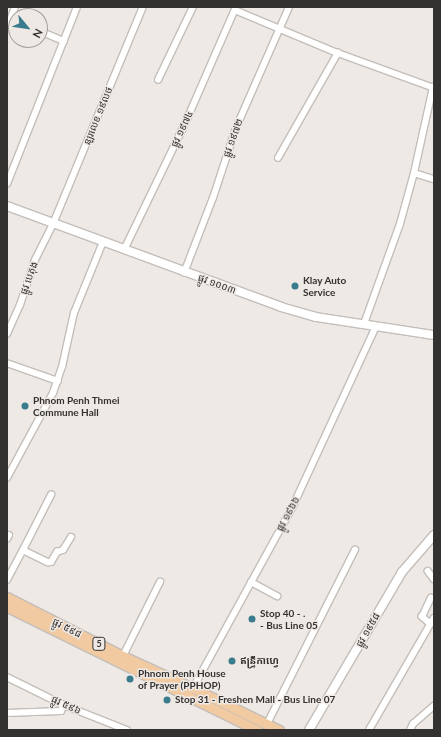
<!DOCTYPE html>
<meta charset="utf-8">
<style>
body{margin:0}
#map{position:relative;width:441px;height:737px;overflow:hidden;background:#eee9e4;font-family:Lato,"Noto Sans Khmer",sans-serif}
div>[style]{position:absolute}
.roads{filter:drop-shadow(1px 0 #c3beba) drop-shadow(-1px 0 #c3beba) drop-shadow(0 1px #c3beba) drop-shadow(0 -1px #c3beba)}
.street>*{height:5.5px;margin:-2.75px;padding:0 2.75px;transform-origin:2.75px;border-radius:2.75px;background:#fff}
.secondary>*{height:8px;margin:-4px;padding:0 4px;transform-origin:4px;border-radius:4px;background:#fff}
.primary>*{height:9px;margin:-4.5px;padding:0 4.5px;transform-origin:4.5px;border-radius:4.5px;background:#f1caa2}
.dots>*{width:11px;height:11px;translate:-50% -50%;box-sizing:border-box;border:2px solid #eee9e4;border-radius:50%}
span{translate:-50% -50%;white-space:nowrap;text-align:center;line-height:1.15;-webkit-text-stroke:3px #eee9e4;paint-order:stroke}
.shield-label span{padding:1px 3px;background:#eee9e4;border:1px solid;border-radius:3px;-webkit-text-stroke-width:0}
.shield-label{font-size:9px;color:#343231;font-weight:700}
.street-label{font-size:10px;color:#343231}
.poi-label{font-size:10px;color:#343231;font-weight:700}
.left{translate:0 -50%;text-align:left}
.frame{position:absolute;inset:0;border:8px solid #343231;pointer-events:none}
.north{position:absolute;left:8px;top:8px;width:40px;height:40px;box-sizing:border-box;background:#eee9e4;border:1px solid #a4a09c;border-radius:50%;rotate:119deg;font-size:11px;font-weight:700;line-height:16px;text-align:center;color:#343231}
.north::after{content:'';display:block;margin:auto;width:14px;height:18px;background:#3a7c8d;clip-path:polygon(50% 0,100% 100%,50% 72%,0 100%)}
</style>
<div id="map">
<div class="roads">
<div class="street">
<i style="left:235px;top:10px;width:112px;rotate:22.7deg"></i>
<i style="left:338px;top:53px;width:102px;rotate:20deg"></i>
<i style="left:7px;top:29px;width:23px;rotate:-70deg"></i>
<i style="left:40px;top:31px;width:26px;rotate:23deg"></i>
<i style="left:158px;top:80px;width:81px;rotate:-64.4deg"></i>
<i style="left:278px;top:158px;width:121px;rotate:-60.3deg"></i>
<i style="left:414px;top:173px;width:21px;rotate:17deg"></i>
<i style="left:7px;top:184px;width:190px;rotate:-68.4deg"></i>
<i style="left:124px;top:250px;width:138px;rotate:-64.2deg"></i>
<i style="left:184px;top:126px;width:130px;rotate:-66.4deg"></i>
<i style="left:184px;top:273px;width:80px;rotate:-68.9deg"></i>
<i style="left:213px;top:198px;width:74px;rotate:-71.8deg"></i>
<i style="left:236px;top:128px;width:132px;rotate:-66.3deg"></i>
<i style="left:364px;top:324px;width:106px;rotate:-70.2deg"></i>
<i style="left:400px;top:224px;width:53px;rotate:-74.6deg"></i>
<i style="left:414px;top:173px;width:88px;rotate:-77.5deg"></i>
<i style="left:7px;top:334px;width:32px;rotate:-66deg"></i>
<i style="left:20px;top:305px;width:47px;rotate:-71.6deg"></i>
<i style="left:35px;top:260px;width:40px;rotate:-63.4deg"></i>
<i style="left:53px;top:224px;width:235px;rotate:-67.5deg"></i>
<i style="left:7px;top:363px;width:54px;rotate:19.4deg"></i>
<i style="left:7px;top:478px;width:97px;rotate:-61.6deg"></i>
<i style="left:53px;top:393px;width:28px;rotate:-71deg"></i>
<i style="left:62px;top:367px;width:55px;rotate:-77.5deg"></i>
<i style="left:74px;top:313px;width:77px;rotate:-67.8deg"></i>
<i style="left:7px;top:539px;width:4px;rotate:-63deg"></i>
<i style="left:23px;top:550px;width:62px;rotate:-63deg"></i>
<i style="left:428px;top:571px;width:10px;rotate:53deg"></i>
<i style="left:7px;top:580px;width:34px;rotate:-62deg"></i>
<i style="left:23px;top:550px;width:28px;rotate:26deg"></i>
<i style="left:48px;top:562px;width:3px"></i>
<i style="left:51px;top:562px;width:12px;rotate:-59deg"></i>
<i style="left:57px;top:552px;width:6px;rotate:-18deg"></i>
<i style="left:63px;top:550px;width:15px;rotate:-58deg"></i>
<i style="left:251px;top:582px;width:30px;rotate:28deg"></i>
<i style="left:430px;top:624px;width:11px;rotate:-139deg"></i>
<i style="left:422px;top:617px;width:21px;rotate:-65deg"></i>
<i style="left:122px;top:658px;width:85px;rotate:-63.4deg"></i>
<i style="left:7px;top:677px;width:64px;rotate:26.2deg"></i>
<i style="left:64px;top:705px;width:68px;rotate:21.6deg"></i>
<i style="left:192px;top:690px;width:210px;rotate:-61.2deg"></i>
<i style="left:293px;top:506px;width:198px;rotate:-65.2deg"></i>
<i style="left:7px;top:713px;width:54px;rotate:-2.1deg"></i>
<i style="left:61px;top:711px;width:7px;rotate:-63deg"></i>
<i style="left:267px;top:724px;width:195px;rotate:-63.2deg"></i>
<i style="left:369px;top:730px;width:129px;rotate:-59.9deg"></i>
<i style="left:410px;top:730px;width:7px;rotate:-63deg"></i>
<i style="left:413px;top:724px;width:28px;rotate:-41deg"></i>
</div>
<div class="secondary">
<i style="left:7px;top:206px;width:292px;rotate:20.2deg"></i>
<i style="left:281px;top:307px;width:36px;rotate:16deg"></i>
<i style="left:316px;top:317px;width:119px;rotate:8.7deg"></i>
<i style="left:309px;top:730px;width:183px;rotate:-59.5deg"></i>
<i style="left:402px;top:572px;width:49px;rotate:-49.1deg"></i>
</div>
<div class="primary">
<i style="left:7px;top:597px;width:130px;rotate:27deg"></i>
<i style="left:123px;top:656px;width:77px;rotate:24.6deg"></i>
<i style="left:193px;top:688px;width:96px;rotate:26deg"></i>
<i style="left:7px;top:607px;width:279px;rotate:26.2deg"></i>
</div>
</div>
<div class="dots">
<i style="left:295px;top:286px;background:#3a7c8d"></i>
<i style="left:25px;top:406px;background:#3a7c8d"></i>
<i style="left:252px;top:619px;background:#3a7c8d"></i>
<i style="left:232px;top:661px;background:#3a7c8d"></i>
<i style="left:130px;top:679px;background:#3a7c8d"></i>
<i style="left:167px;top:700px;background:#3a7c8d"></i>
</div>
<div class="shield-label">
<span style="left:99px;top:644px">5</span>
</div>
<div class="street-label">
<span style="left:98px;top:116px;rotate:-68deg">ន្ឡរលេខ ១៩លថ</span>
<span style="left:182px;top:129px;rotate:-65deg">ផ្លូវ ១៩៧៤</span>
<span style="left:233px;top:138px;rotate:-70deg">ផ្លូវ ១៩៧២</span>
<span style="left:29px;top:278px;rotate:-70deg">ផ្លូវ បេតុង</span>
<span style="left:217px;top:284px;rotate:20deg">ផ្លូវ ១០០៣</span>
<span style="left:288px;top:514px;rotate:-62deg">ផ្លូវ ១៩៦៦</span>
<span style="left:67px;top:628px;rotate:27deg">ផ្លូវ ៥៩៨</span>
<span style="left:368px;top:630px;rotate:-60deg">ផ្លូវ ១៩៥៨</span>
<span style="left:66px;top:705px;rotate:24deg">ផ្លូវ ៥៩៦</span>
</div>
<div class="poi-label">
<span class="left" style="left:303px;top:286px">Klay Auto<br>Service</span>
<span class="left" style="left:33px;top:406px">Phnom Penh Thmei<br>Commune Hall</span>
<span class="left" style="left:260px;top:619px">Stop 40 - .<br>- Bus Line 05</span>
<span class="left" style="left:240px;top:661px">ឥន្ទ្រីកាហ្វេ</span>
<span class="left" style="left:138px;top:679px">Phnom Penh House<br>of Prayer (PPHOP)</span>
<span class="left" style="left:175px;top:700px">Stop 31 - Freshen Mall - Bus Line 07</span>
</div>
<div class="frame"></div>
<div class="north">N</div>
</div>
